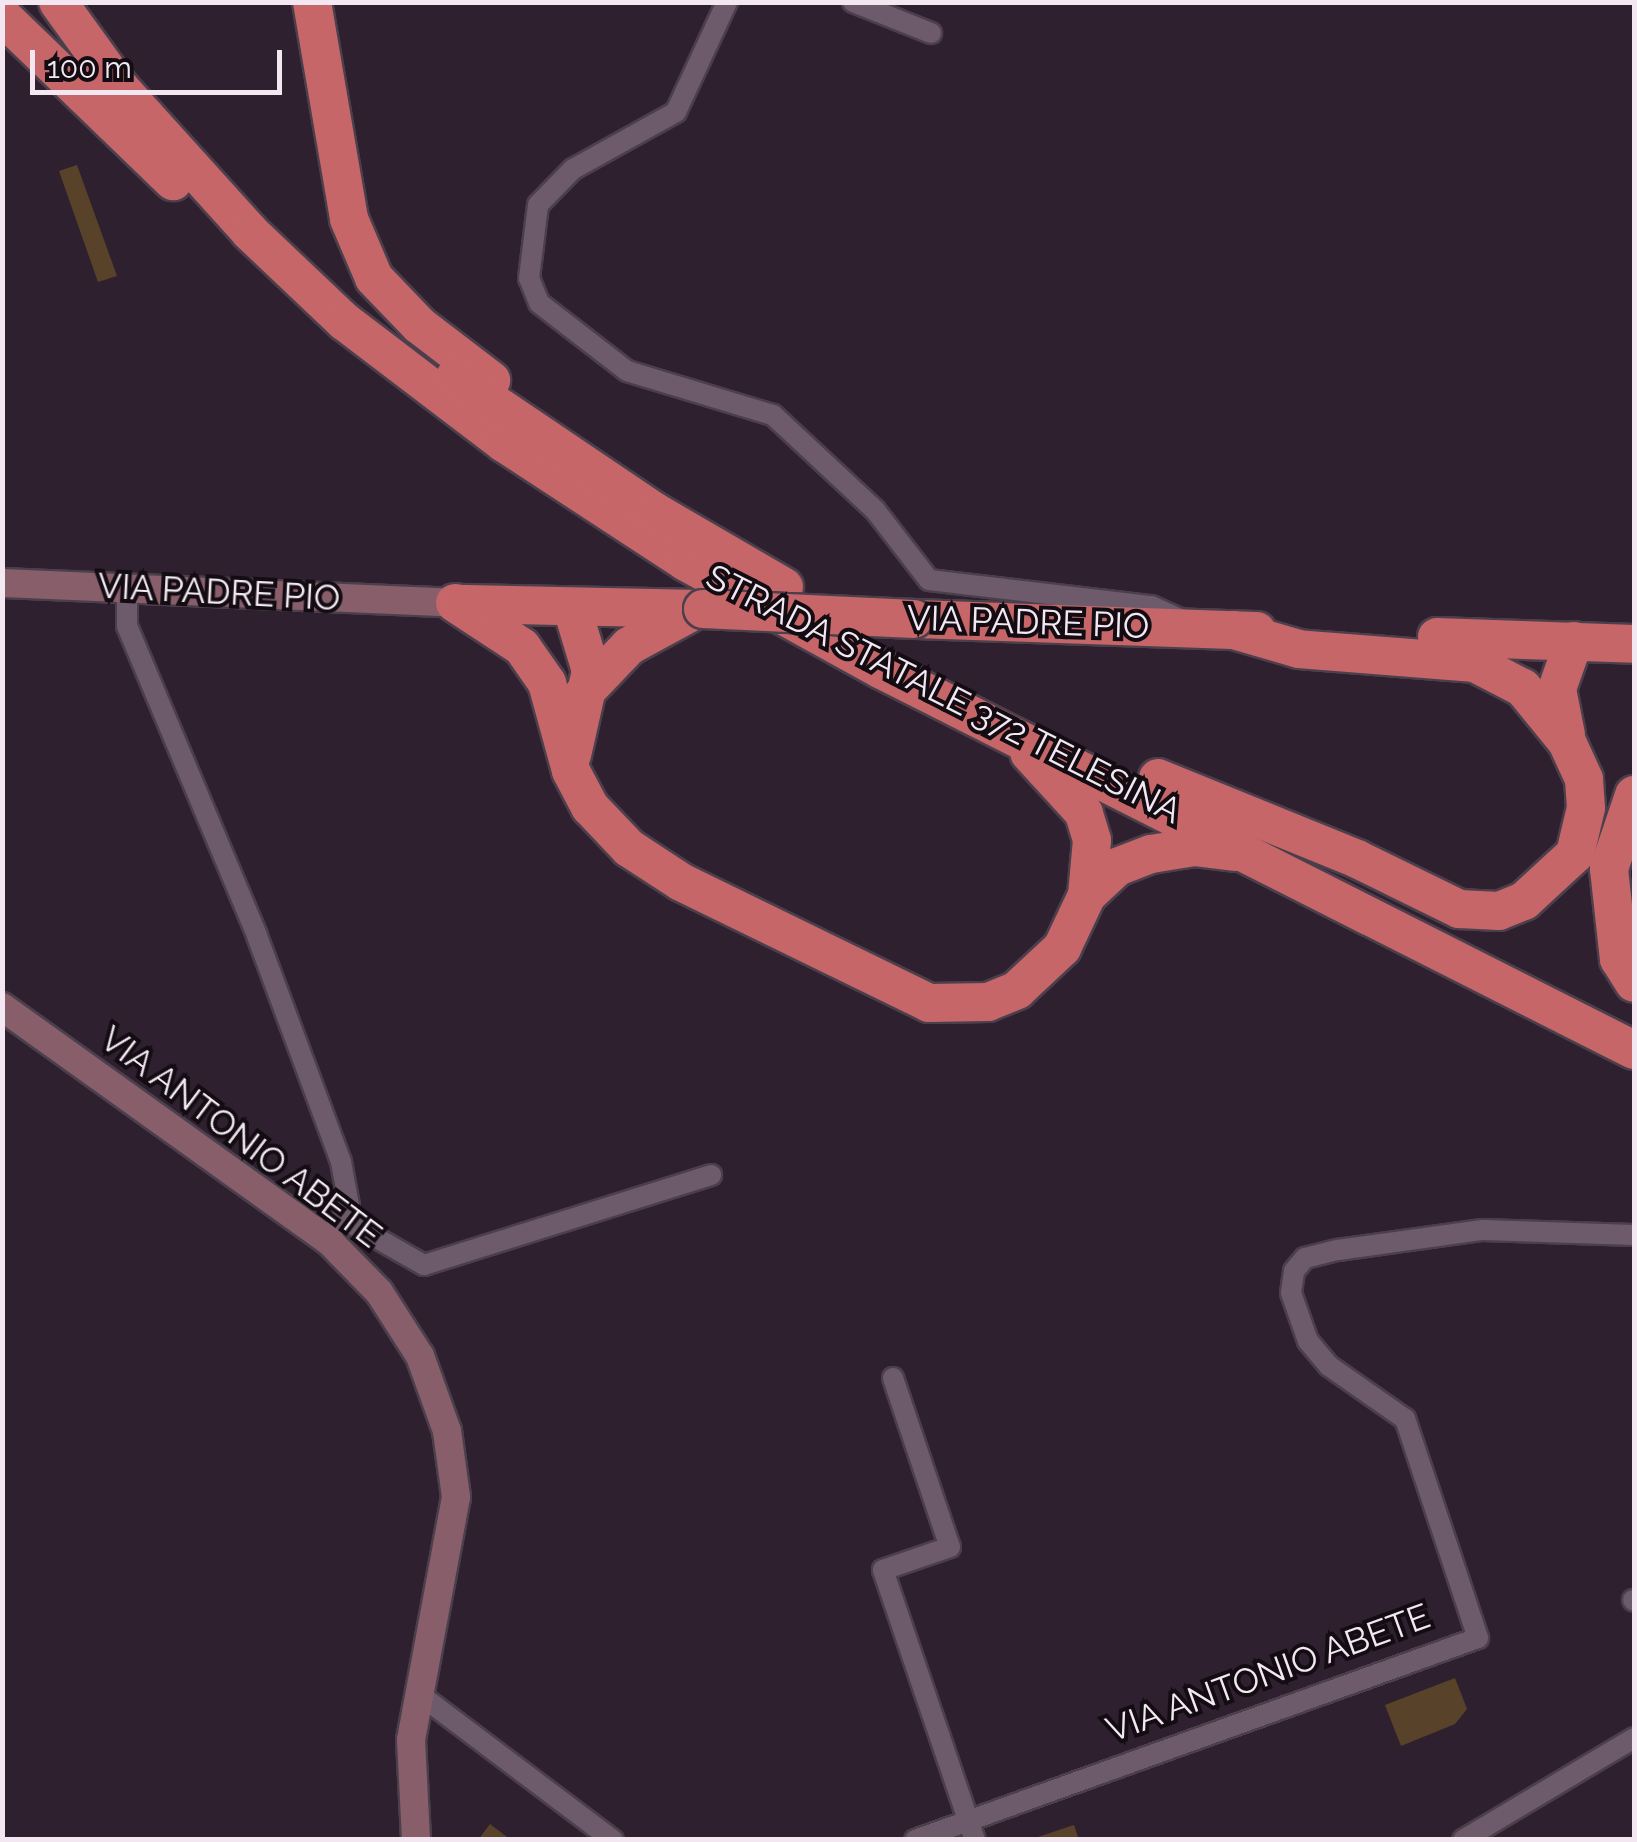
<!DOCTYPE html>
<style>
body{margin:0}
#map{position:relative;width:1637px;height:1842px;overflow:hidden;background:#2f202f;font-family:Raleway,sans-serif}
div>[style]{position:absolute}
.building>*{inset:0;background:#58432a}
.roads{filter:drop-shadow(2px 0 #4c3f4c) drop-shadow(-2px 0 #4c3f4c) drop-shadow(0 2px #4c3f4c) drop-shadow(0 -2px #4c3f4c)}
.street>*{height:20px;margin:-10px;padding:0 10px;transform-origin:10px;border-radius:10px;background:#6d5b6c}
.secondary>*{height:28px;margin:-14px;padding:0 14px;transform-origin:14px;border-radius:14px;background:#885e6b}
.highway>*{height:38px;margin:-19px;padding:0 19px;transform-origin:19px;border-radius:19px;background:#c66669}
.bridges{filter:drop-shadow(2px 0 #4c3f4c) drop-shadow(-2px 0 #4c3f4c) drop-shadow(0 2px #4c3f4c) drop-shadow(0 -2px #4c3f4c)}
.highway-bridge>*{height:38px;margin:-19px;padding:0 19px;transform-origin:19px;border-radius:19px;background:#c66669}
span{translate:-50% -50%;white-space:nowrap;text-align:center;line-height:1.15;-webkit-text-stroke:8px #130d13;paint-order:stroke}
.street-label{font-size:35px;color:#f3e8f2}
.frame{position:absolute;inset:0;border:5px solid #f3e8f2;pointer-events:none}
.scale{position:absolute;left:30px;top:50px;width:252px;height:45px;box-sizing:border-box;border:5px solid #f3e8f2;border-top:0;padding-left:12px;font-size:30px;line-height:35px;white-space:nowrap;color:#f3e8f2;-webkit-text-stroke:8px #130d13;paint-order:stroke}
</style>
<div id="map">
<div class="building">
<i style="clip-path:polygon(77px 165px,117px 276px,98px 282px,59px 171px)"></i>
<i style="clip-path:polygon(1455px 1678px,1467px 1709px,1455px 1724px,1401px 1746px,1385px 1705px)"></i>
<i style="clip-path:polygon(490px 1824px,511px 1840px,478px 1840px)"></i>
<i style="clip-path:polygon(1074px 1825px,1079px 1840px,1032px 1840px,1032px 1839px)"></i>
</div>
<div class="roads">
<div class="street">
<i style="left:727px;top:2px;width:121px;rotate:114.9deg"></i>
<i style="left:676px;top:112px;width:118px;rotate:151deg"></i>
<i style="left:573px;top:169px;width:50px;rotate:134.2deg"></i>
<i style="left:538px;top:205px;width:74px;rotate:97deg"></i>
<i style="left:529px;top:278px;width:27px;rotate:68deg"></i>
<i style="left:539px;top:303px;width:111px;rotate:37.7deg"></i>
<i style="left:627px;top:371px;width:152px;rotate:16.8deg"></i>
<i style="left:773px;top:415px;width:139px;rotate:43deg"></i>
<i style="left:875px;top:510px;width:88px;rotate:52.4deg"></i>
<i style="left:929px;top:580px;width:224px;rotate:6.7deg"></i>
<i style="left:1151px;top:606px;width:34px;rotate:24deg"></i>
<i style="left:853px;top:2px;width:84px;rotate:21.7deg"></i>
<i style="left:127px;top:588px;width:38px;rotate:90deg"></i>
<i style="left:127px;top:626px;width:336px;rotate:67.2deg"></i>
<i style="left:257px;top:936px;width:241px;rotate:69.6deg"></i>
<i style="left:341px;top:1162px;width:44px;rotate:79.5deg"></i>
<i style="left:349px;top:1205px;width:41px;rotate:121deg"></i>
<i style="left:345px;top:1220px;width:91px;rotate:29.7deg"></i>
<i style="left:424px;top:1265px;width:301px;rotate:-17.4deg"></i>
<i style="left:893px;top:1378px;width:178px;rotate:71.4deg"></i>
<i style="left:950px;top:1547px;width:71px;rotate:161.1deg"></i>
<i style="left:883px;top:1570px;width:285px;rotate:71.2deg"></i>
<i style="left:1633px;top:1600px;width:1px;rotate:45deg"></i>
<i style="left:419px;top:1694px;width:243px;rotate:37deg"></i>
<i style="left:915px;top:1840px;width:598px;rotate:-19.74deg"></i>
<i style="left:1478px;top:1638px;width:231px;rotate:-108.4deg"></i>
<i style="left:1405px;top:1419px;width:93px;rotate:-145.1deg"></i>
<i style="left:1329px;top:1366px;width:33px;rotate:-130deg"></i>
<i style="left:1308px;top:1341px;width:51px;rotate:-109.5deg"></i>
<i style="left:1291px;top:1293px;width:22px;rotate:-82deg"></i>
<i style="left:1294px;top:1271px;width:17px;rotate:-50deg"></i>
<i style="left:1305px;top:1258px;width:34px;rotate:-14deg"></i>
<i style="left:1338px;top:1250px;width:146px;rotate:-7.9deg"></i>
<i style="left:1483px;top:1230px;width:151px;rotate:1.9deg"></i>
<i style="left:1463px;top:1840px;width:199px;rotate:-30.8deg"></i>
</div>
<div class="secondary">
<i style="left:2px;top:583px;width:453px;rotate:2.5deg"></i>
<i style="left:2px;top:1007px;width:401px;rotate:35.6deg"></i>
<i style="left:328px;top:1240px;width:73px;rotate:45.6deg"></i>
<i style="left:379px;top:1292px;width:76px;rotate:57.4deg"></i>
<i style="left:420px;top:1356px;width:80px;rotate:70.2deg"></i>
<i style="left:447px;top:1431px;width:67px;rotate:82.2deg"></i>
<i style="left:456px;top:1497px;width:247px;rotate:100.5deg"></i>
<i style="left:411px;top:1740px;width:100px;rotate:87.1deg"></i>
</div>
<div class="highway">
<i style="left:58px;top:2px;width:107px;rotate:54.1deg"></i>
<i style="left:121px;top:89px;width:193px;rotate:47.9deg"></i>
<i style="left:250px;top:232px;width:131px;rotate:43.5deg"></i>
<i style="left:345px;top:322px;width:200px;rotate:37.3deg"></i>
<i style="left:504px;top:443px;width:217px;rotate:33.2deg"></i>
<i style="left:686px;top:562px;width:222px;rotate:28.9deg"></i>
<i style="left:880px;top:669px;width:845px;rotate:26.81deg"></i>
<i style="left:312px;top:2px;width:220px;rotate:80.3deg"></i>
<i style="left:349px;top:219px;width:64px;rotate:67deg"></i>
<i style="left:374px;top:278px;width:65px;rotate:46.2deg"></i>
<i style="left:419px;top:325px;width:91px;rotate:37.4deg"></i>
<i style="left:2px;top:16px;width:238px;rotate:44deg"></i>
<i style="left:455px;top:377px;width:244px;rotate:34deg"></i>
<i style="left:657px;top:513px;width:147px;rotate:30.2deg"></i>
<i style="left:455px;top:603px;width:80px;rotate:33.3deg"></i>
<i style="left:522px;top:647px;width:44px;rotate:55.2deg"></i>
<i style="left:547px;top:683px;width:91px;rotate:74.7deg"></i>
<i style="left:571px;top:771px;width:41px;rotate:62.2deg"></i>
<i style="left:590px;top:807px;width:57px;rotate:46.4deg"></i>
<i style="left:629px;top:848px;width:62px;rotate:33.2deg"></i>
<i style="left:681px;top:882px;width:276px;rotate:26deg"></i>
<i style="left:929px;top:1003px;width:59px;rotate:-1deg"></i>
<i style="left:988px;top:1002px;width:31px;rotate:-22deg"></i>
<i style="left:1017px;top:990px;width:62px;rotate:-43deg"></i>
<i style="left:1062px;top:948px;width:59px;rotate:-64.7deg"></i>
<i style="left:1087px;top:895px;width:55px;rotate:-84.8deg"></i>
<i style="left:1092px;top:840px;width:28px;rotate:-107deg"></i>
<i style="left:1084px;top:813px;width:81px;rotate:-132.5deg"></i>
<i style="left:462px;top:604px;width:241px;rotate:1.2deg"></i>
<i style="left:914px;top:619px;width:343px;rotate:2deg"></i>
<i style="left:1437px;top:637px;width:197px;rotate:2deg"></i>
<i style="left:584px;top:693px;width:65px;rotate:-46.2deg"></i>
<i style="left:629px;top:646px;width:67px;rotate:-28.5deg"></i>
<i style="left:1566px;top:735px;width:47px;rotate:-101.1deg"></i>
<i style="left:1557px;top:689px;width:51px;rotate:-70.5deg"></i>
<i style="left:572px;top:755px;width:86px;rotate:-77.3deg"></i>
<i style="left:591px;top:671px;width:66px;rotate:-106.8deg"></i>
<i style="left:1158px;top:778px;width:215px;rotate:22.1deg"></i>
<i style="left:1357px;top:859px;width:114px;rotate:26.1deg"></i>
<i style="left:1459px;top:909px;width:40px;rotate:2.9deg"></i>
<i style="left:1499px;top:911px;width:27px;rotate:-22deg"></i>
<i style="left:1524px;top:901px;width:69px;rotate:-42.7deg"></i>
<i style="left:1575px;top:854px;width:47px;rotate:-76.6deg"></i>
<i style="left:1586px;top:808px;width:29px;rotate:-94deg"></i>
<i style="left:1584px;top:779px;width:41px;rotate:-114.7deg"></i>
<i style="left:1567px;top:742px;width:70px;rotate:-129.2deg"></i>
<i style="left:1523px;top:688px;width:54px;rotate:-152.5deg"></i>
<i style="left:1475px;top:663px;width:177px;rotate:-175.5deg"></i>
<i style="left:1299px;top:649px;width:68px;rotate:-163.7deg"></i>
<i style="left:1634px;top:795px;width:78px;rotate:108.7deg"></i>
<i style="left:1609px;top:869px;width:91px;rotate:83.7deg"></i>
<i style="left:1619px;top:959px;width:28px;rotate:58deg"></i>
<i style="left:1087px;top:895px;width:41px;rotate:-43deg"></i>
<i style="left:1117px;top:867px;width:36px;rotate:-21deg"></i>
<i style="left:1151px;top:854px;width:44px;rotate:-9.2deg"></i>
<i style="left:1194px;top:847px;width:41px;rotate:7deg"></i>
</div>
</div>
<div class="bridges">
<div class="highway-bridge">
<i style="left:703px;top:609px;width:211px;rotate:2.7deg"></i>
</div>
</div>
<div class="street-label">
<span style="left:219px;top:592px;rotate:3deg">VIA PADRE PIO</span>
<span style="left:1028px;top:622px;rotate:2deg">VIA PADRE PIO</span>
<span style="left:944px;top:694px;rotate:27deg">STRADA STATALE 372 TELESINA</span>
<span style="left:241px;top:1137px;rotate:37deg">VIA ANTONIO ABETE</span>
<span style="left:1268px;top:1673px;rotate:-20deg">VIA ANTONIO ABETE</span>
</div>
<div class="frame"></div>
<div class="scale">100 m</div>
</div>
